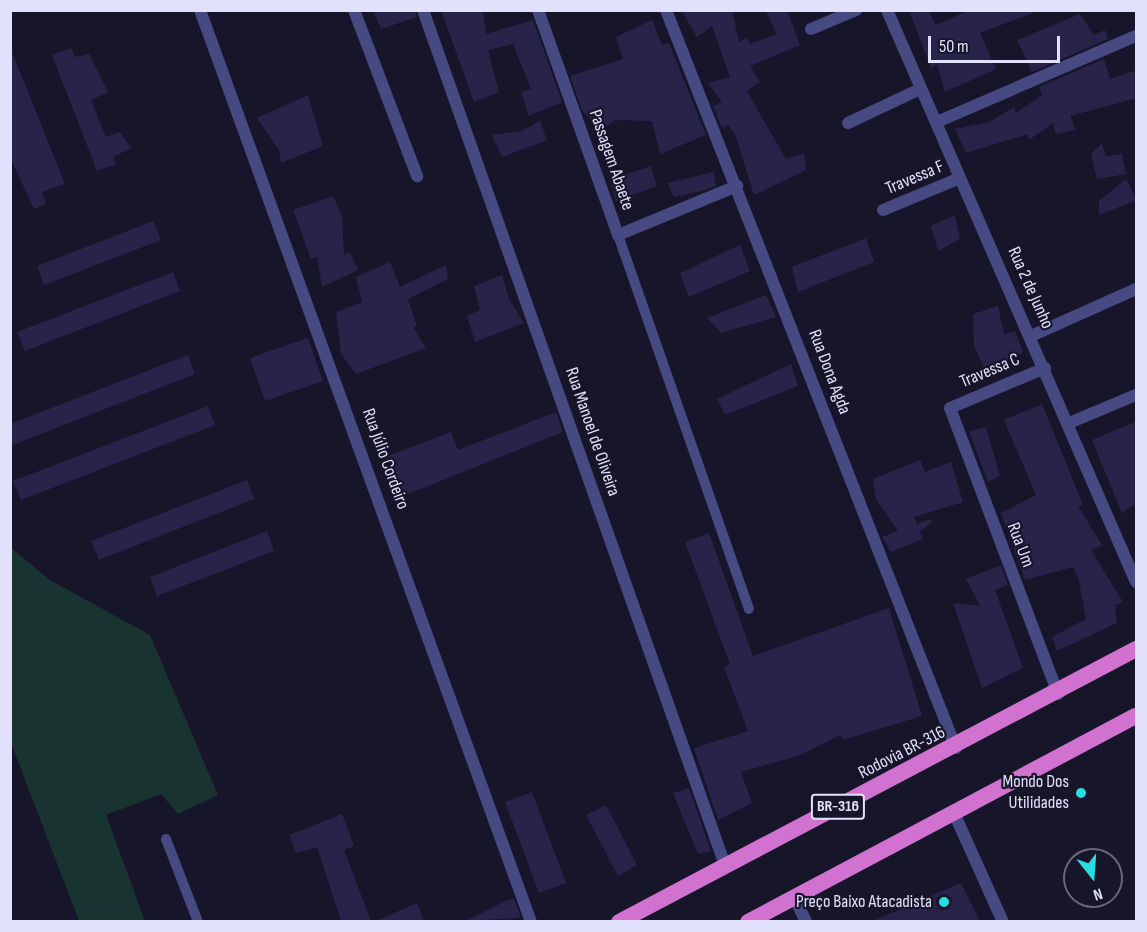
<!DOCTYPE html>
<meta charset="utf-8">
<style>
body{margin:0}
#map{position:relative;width:1147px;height:932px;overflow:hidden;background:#171529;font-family:"Sofia Sans Condensed",sans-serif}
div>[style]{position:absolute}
.green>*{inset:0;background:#193330}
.building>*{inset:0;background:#282348}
.service>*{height:10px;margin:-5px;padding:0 5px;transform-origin:5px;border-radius:5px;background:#464982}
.minor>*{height:12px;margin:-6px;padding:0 6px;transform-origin:6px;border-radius:6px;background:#464982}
.tertiary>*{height:12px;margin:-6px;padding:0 6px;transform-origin:6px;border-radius:6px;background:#464982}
.trunk>*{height:16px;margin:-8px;padding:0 8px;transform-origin:8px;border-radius:8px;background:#d172d0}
.dots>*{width:16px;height:16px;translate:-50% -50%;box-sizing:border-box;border:3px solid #171529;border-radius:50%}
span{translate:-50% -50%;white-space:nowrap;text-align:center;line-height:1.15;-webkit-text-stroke:4.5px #171529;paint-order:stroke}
.shield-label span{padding:2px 4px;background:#171529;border:2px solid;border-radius:4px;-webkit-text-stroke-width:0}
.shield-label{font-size:16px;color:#e2e1fb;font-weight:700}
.street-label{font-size:18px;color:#e2e1fb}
.poi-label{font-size:18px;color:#e2e1fb}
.right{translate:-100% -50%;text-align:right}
.frame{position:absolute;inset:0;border:12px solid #e2e1fb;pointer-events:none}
.north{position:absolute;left:1063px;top:848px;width:60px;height:60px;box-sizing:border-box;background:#171529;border:2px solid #68677d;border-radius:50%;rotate:163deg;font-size:16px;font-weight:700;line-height:24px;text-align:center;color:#e2e1fb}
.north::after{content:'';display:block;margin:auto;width:21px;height:27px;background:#26dee2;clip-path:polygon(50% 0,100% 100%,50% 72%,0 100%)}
.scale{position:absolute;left:928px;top:36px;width:132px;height:27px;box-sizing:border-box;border:3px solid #e2e1fb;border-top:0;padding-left:8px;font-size:18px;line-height:21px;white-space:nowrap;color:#e2e1fb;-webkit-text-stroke:4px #171529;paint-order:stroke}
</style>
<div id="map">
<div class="green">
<i style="clip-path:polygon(11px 548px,50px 580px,150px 635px,218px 795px,178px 814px,161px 794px,106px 815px,145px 921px,79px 921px,11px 743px)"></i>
</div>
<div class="building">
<i style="clip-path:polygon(373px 10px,415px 10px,417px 17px,381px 29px)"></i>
<i style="clip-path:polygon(441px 10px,483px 10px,486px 34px,533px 20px,562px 102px,529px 116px,521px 92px,531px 89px,513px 44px,488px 50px,499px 92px,474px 102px)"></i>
<i style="clip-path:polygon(681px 10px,732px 10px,739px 42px,747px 38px,750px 44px,777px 34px,765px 10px,787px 10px,800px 45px,750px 66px,760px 82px,747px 91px,786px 159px,804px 153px,806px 170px,754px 195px,735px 134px,728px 125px,722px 128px,713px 106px,722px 102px,708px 83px,730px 77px,712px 26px,697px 37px)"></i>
<i style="clip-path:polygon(909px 10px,928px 10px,936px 25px,970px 10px,1035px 12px,980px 33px,996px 69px,945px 92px,937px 64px,931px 68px)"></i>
<i style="clip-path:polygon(1080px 14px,1094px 35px,1105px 30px,1108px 39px,1032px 72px,1017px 40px)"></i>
<i style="clip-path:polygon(652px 20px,662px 45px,669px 43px,706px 135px,660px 154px,652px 121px,615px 120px,601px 131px,582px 110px,570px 76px,623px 59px,616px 37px)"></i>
<i style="clip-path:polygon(10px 47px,65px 184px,42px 192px,46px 204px,34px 209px,10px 157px)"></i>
<i style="clip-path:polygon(71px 48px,75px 57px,89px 54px,108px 92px,91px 100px,106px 137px,120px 132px,131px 148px,113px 157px,116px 164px,97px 171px,52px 55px)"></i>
<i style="clip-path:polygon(1104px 59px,1110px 79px,1137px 70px,1137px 98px,1070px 116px,1076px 130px,1056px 134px,1053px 123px,1029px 140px,1028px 134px,966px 153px,955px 129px,990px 122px,1014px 107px,1016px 113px,1042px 95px,1039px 87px)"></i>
<i style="clip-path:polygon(308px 95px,323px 146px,281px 163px,279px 150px,257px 118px)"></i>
<i style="clip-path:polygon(540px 121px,547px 140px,502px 157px,492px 135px,522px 131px)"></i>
<i style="clip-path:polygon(1102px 143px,1106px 156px,1122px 154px,1126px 174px,1097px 179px,1091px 154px)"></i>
<i style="clip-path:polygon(651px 166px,657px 186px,616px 201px,610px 180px)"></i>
<i style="clip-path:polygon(714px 172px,716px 186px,702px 191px,674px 197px,667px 183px)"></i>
<i style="clip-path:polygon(1126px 179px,1137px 200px,1099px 215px,1099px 201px)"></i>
<i style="clip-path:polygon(333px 196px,342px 216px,344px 255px,350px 252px,358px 270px,322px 287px,317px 257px,311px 259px,293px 210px)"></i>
<i style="clip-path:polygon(955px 215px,960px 239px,938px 251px,931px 226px)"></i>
<i style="clip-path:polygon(153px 221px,161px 240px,44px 285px,37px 266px)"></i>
<i style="clip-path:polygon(866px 238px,874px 262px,798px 292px,792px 267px)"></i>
<i style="clip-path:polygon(740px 245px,750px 271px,689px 297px,680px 273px)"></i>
<i style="clip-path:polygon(390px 262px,400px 287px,446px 265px,448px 279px,408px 299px,417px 326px,413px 327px,426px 348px,356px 374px,341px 354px,336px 312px,362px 302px,356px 277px)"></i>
<i style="clip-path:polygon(173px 272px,180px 291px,25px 351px,17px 332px)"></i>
<i style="clip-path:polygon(502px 275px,509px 299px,524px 323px,475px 342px,467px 316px,480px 310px,474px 286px)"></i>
<i style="clip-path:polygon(766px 295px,776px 317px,721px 333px,707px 318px)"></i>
<i style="clip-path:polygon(998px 306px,1004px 334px,1015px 331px,1023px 352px,986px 372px,974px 346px,973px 314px)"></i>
<i style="clip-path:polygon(308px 338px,323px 381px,265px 401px,250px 358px)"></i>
<i style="clip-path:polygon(188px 355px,195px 374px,10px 446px,10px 424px)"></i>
<i style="clip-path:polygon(791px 364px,798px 386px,725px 415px,717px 399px)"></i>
<i style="clip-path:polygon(1042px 404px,1083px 505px,1078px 506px,1102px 545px,1091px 550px,1123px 602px,1115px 605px,1117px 623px,1057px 651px,1052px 637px,1086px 619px,1078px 577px,1073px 567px,1025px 580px,1001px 513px,1036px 495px,1004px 420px)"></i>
<i style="clip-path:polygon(208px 406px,215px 425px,21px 500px,13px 481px)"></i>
<i style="clip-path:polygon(556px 412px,563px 432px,401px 497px,385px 457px,451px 432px,458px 450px)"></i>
<i style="clip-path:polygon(1137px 421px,1137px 503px,1122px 513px,1092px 440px)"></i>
<i style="clip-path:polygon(986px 427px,1000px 476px,988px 482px,969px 431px)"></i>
<i style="clip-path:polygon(920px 460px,925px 472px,951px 462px,963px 502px,914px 517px,917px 524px,930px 519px,932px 523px,920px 531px,923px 539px,891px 552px,882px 537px,898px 531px,876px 499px,873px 479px)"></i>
<i style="clip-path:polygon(247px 480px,254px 499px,99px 560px,91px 541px)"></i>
<i style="clip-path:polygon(267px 531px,274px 551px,157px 596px,150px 577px)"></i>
<i style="clip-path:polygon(709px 533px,753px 656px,889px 608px,922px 716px,843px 740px,841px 735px,798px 756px,741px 772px,752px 803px,718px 820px,694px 748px,748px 731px,724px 667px,730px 664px,685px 542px)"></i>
<i style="clip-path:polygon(1001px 565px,1008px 585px,995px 590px,1023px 668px,982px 688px,953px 603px,980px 606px,966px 579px)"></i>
<i style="clip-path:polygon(689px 788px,711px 851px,698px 854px,673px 793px)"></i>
<i style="clip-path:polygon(532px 792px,566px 883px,539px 893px,505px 802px)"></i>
<i style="clip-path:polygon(606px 805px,637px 865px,618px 876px,586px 815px)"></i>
<i style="clip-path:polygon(342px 814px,354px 846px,344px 850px,371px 921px,341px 921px,317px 847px,296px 853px,289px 835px)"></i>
<i style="clip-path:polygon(961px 883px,980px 921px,873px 921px)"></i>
<i style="clip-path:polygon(514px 898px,521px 918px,466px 921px,503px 902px)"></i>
<i style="clip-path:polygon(417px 903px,424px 921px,376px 921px)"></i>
</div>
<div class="service">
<i style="left:618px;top:235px;width:396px;rotate:70.7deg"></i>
<i style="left:166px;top:839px;width:89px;rotate:68.9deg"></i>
</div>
<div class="minor">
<i style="left:200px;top:10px;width:970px;rotate:70.05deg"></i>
<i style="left:354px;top:10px;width:178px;rotate:69.2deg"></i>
<i style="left:423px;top:10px;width:907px;rotate:70.55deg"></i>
<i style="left:538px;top:10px;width:239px;rotate:70.4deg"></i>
<i style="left:618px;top:235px;width:129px;rotate:-22.4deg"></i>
<i style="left:666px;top:10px;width:793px;rotate:68.55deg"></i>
<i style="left:811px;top:29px;width:49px;rotate:-22.9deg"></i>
<i style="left:937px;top:122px;width:217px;rotate:-23.4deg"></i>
<i style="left:848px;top:123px;width:80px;rotate:-25.3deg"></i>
<i style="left:883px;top:210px;width:83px;rotate:-22.6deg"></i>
<i style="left:1031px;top:336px;width:115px;rotate:-24.1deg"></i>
<i style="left:1045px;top:368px;width:103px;rotate:157.2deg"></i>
<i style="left:950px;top:408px;width:306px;rotate:69.3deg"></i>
<i style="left:1069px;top:423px;width:73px;rotate:-22.7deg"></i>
<i style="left:954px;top:813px;width:120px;rotate:65.8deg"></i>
<i style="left:794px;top:897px;width:28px;rotate:64deg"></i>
</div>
<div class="tertiary">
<i style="left:887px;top:10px;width:624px;rotate:66.48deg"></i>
</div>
<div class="trunk">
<i style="left:619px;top:922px;width:585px;rotate:-27.84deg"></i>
<i style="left:748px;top:922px;width:439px;rotate:-28deg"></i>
</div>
<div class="dots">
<i style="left:1081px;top:793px;background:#26dee2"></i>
<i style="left:944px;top:902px;background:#26dee2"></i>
</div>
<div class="shield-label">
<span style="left:838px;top:807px">BR-316</span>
</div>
<div class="street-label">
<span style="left:611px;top:160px;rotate:71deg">Passagem Abaete</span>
<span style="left:915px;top:178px;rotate:-23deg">Travessa F</span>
<span style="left:1030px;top:288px;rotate:66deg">Rua 2 de Junho</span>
<span style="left:990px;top:371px;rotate:-23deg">Travessa C</span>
<span style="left:829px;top:372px;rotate:69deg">Rua Dona Agda</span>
<span style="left:592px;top:432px;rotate:71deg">Rua Manoel de Oliveira</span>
<span style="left:385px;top:459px;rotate:70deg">Rua Júlio Cordeiro</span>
<span style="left:1020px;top:545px;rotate:69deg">Rua Um</span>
<span style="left:902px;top:753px;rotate:-27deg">Rodovia BR-316</span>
</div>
<div class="poi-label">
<span class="right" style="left:1069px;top:793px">Mondo Dos<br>Utilidades</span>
<span class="right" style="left:932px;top:902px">Preço Baixo Atacadista</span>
</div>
<div class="frame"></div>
<div class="north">N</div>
<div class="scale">50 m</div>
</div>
